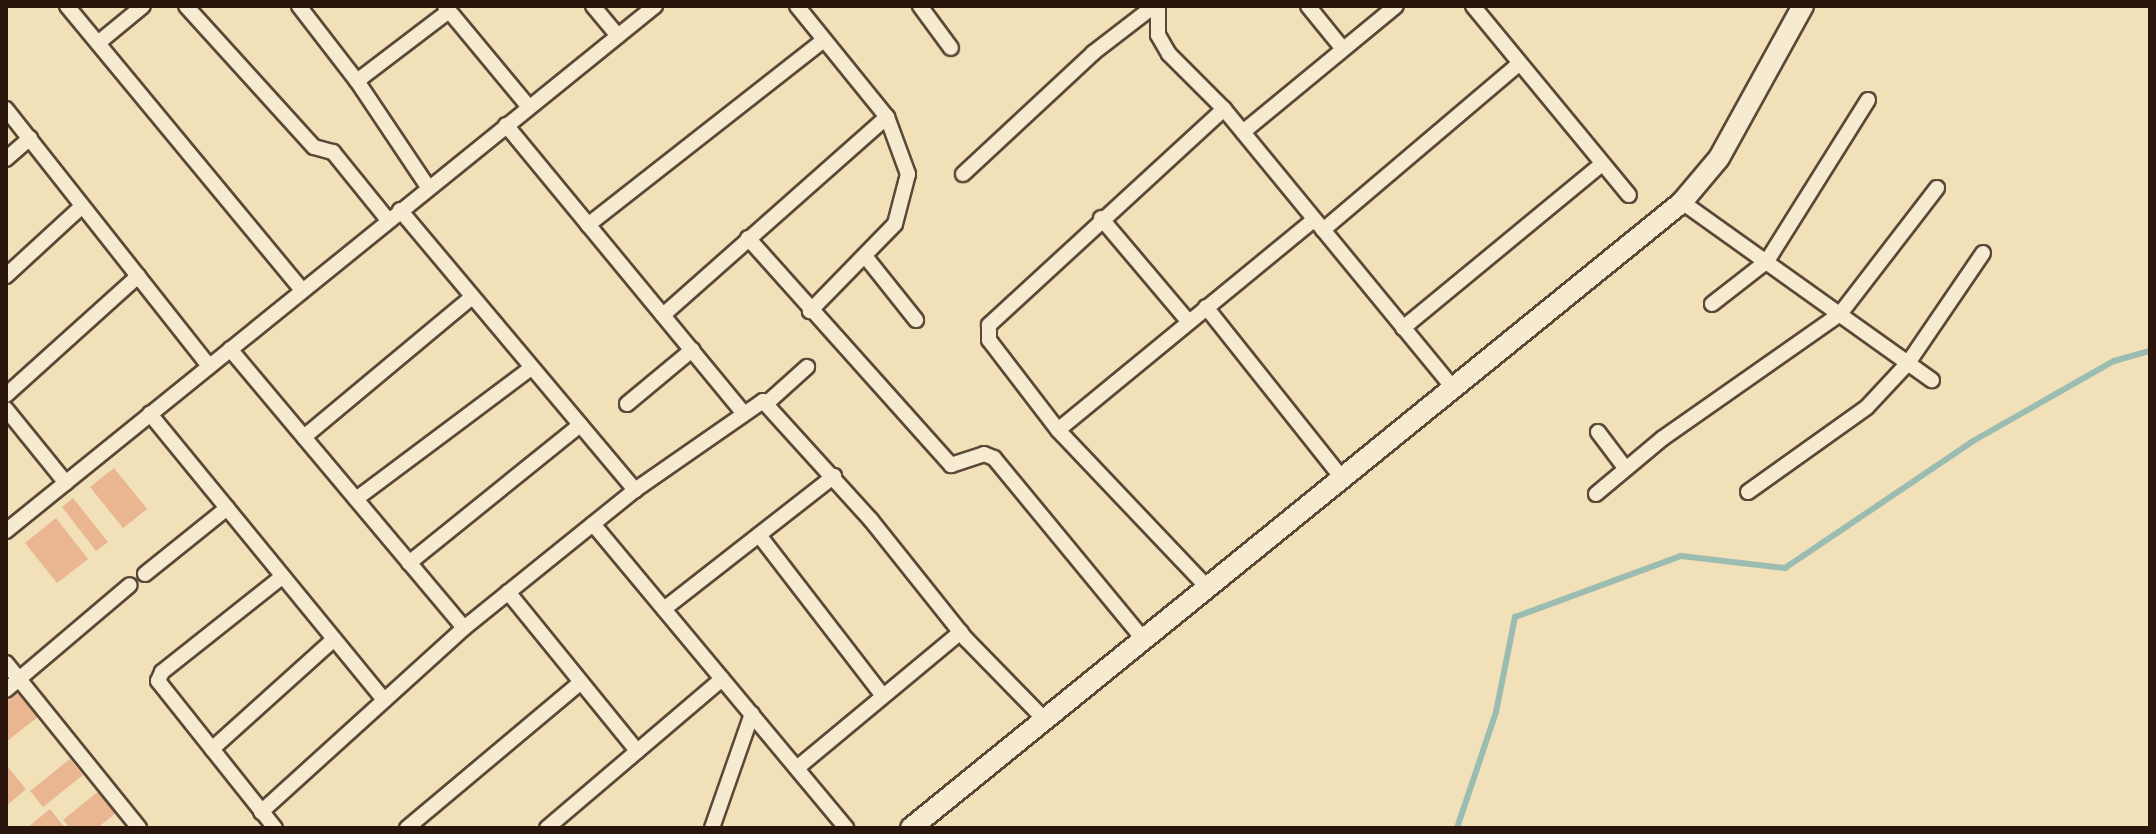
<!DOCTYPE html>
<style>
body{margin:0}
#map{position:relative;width:2156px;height:834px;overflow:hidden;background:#f1e0b8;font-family:"Libre Caslon Text",serif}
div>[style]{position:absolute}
.stream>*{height:6px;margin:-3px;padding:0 3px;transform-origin:3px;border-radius:3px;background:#9bbdb1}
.building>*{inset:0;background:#e9b691}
.roads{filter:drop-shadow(2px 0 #5b4837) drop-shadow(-2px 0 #5b4837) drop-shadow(0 2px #5b4837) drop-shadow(0 -2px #5b4837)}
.street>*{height:14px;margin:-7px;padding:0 7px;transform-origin:7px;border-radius:7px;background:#f6ebd1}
.secondary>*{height:20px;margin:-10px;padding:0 10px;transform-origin:10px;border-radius:10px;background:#f6ebd1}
span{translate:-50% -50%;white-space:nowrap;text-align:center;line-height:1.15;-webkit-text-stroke:8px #f6ebd1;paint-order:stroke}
.frame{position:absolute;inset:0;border:8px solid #29150c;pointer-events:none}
</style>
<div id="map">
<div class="stream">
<i style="left:1457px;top:828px;width:122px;rotate:-71.4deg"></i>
<i style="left:1496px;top:712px;width:97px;rotate:-78.7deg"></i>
<i style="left:1515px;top:617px;width:177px;rotate:-20.2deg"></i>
<i style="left:1681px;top:556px;width:105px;rotate:6.6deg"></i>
<i style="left:1785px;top:568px;width:227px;rotate:-34deg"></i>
<i style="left:1973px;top:441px;width:162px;rotate:-29.6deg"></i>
<i style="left:2114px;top:361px;width:37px;rotate:-16deg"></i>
</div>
<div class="building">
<i style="clip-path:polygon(114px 468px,147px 509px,123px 528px,90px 487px)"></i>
<i style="clip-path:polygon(73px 498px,108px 542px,96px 551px,62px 507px)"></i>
<i style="clip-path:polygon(56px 518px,88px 559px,57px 583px,25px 543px)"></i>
<i style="clip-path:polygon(19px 692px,39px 716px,6px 742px,6px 702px)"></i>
<i style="clip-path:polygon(70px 759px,83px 775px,43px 807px,30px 791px)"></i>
<i style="clip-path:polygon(6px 765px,26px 789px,6px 806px)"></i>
<i style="clip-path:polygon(99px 791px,116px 813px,97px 828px,70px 828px,63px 820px)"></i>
<i style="clip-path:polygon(50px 809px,65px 828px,27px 828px)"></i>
</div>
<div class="roads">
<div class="street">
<i style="left:67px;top:6px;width:369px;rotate:50.4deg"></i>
<i style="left:186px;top:6px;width:190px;rotate:47.8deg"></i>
<i style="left:314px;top:147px;width:20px;rotate:15deg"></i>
<i style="left:333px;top:152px;width:87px;rotate:51deg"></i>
<i style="left:299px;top:6px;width:95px;rotate:52.3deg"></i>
<i style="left:357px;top:81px;width:116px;rotate:-37.3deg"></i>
<i style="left:445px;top:6px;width:130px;rotate:50.3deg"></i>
<i style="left:593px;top:6px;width:39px;rotate:50deg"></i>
<i style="left:797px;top:6px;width:143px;rotate:51deg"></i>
<i style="left:887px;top:117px;width:61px;rotate:69.8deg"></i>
<i style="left:908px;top:174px;width:52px;rotate:104.6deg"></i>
<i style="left:895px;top:224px;width:122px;rotate:134.3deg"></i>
<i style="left:920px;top:6px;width:52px;rotate:53.6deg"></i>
<i style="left:1158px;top:6px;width:29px;rotate:90deg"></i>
<i style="left:1158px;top:35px;width:22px;rotate:60deg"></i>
<i style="left:1169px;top:54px;width:78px;rotate:45deg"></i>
<i style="left:1224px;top:109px;width:360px;rotate:50.6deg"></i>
<i style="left:1308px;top:6px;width:55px;rotate:50.9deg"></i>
<i style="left:1473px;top:6px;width:245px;rotate:50.5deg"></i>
<i style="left:98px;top:43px;width:58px;rotate:-39.4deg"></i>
<i style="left:357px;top:81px;width:128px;rotate:56.2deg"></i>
<i style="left:6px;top:109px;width:328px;rotate:51.7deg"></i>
<i style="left:506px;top:125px;width:373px;rotate:50.5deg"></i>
<i style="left:1243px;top:132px;width:198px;rotate:-39.5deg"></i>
<i style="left:6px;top:159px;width:32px;rotate:-41deg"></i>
<i style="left:963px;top:174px;width:178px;rotate:-42.9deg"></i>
<i style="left:1093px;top:53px;width:77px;rotate:-37.6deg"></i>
<i style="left:1682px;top:202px;width:307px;rotate:35.5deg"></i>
<i style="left:400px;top:210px;width:366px;rotate:50deg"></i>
<i style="left:1101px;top:218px;width:135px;rotate:49.8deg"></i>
<i style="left:588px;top:225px;width:298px;rotate:-38.1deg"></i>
<i style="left:1323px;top:230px;width:257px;rotate:-40.3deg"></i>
<i style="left:748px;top:238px;width:305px;rotate:48.2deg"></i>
<i style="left:951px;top:465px;width:35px;rotate:-18deg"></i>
<i style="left:984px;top:454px;width:11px;rotate:22deg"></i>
<i style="left:994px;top:458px;width:234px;rotate:50.5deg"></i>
<i style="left:865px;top:256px;width:82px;rotate:51.4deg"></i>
<i style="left:6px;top:276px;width:103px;rotate:-42.6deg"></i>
<i style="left:1712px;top:304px;width:70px;rotate:-38deg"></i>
<i style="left:1767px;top:261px;width:190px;rotate:-57.9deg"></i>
<i style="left:1206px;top:307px;width:217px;rotate:51.5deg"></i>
<i style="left:663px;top:315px;width:299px;rotate:-41.5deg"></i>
<i style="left:1403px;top:328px;width:256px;rotate:-39.5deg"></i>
<i style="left:230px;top:349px;width:364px;rotate:50deg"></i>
<i style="left:464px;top:628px;width:274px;rotate:137.8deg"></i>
<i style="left:6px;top:395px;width:178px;rotate:-42deg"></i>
<i style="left:767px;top:403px;width:54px;rotate:-42deg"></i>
<i style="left:627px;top:404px;width:85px;rotate:-39.7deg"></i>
<i style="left:6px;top:409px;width:95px;rotate:51deg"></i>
<i style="left:1058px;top:430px;width:331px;rotate:-39.4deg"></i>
<i style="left:1598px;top:432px;width:46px;rotate:52.9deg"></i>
<i style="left:304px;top:437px;width:217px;rotate:-39.8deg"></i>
<i style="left:1748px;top:492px;width:146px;rotate:-35.5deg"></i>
<i style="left:1867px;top:407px;width:60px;rotate:-47deg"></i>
<i style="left:1908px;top:363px;width:133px;rotate:-55.7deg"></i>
<i style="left:1596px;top:494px;width:87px;rotate:-39.9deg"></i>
<i style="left:1663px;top:438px;width:216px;rotate:-35deg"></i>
<i style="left:1840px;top:314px;width:159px;rotate:-52.4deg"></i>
<i style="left:356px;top:499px;width:217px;rotate:-36.8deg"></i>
<i style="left:227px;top:508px;width:248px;rotate:50.7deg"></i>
<i style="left:593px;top:524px;width:396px;rotate:50.2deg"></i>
<i style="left:6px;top:531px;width:835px;rotate:-38.97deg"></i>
<i style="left:759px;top:535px;width:203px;rotate:52.4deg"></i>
<i style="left:409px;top:563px;width:220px;rotate:-38.9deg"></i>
<i style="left:145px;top:574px;width:105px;rotate:-38.8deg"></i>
<i style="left:227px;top:508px;width:122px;rotate:-129.3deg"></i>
<i style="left:1207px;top:587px;width:216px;rotate:-133.5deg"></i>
<i style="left:1058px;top:430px;width:113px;rotate:-127.5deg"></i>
<i style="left:989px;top:340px;width:15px;rotate:-90deg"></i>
<i style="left:989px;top:325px;width:319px;rotate:-42.6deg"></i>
<i style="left:508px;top:592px;width:205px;rotate:50.9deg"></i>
<i style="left:664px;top:609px;width:216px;rotate:-38deg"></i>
<i style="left:464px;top:628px;width:220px;rotate:-38.9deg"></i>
<i style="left:635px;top:490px;width:156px;rotate:-34.8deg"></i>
<i style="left:763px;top:401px;width:161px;rotate:47.8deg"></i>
<i style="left:871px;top:520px;width:152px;rotate:51.4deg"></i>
<i style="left:966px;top:639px;width:112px;rotate:45.7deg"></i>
<i style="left:6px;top:663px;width:212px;rotate:51.1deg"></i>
<i style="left:6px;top:690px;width:162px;rotate:-40.3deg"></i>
<i style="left:212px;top:749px;width:164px;rotate:-42deg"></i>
<i style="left:797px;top:768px;width:213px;rotate:-39.7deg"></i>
<i style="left:275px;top:828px;width:188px;rotate:-128.5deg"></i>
<i style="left:158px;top:681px;width:10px;rotate:-66deg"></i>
<i style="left:162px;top:672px;width:154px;rotate:-38.4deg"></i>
<i style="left:407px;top:828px;width:227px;rotate:-40deg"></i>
<i style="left:547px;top:828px;width:230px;rotate:-40.4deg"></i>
<i style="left:712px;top:828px;width:121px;rotate:-70.7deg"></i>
</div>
<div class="secondary">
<i style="left:911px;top:828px;width:993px;rotate:-39.07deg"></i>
<i style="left:1682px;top:202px;width:57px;rotate:-49.9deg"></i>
<i style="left:1719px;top:158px;width:174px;rotate:-61.1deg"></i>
</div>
</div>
<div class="frame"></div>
</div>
